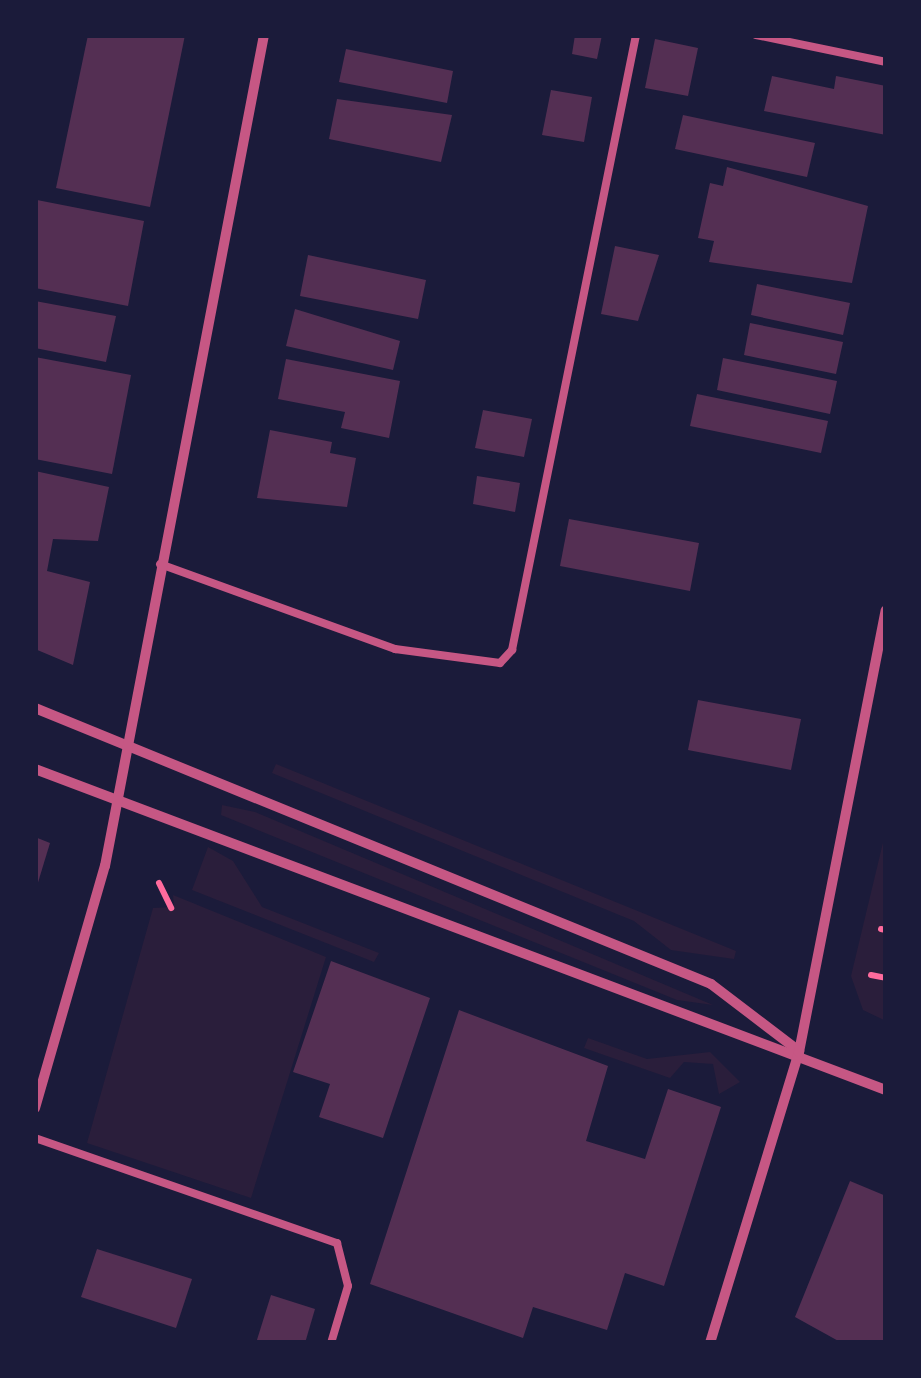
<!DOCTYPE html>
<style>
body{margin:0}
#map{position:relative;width:921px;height:1378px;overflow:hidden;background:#1b1b3a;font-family:"Sofia Sans Condensed",sans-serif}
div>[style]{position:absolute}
.green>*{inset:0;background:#2a1e3b}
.building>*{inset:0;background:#542f53}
.path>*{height:6px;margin:-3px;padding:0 3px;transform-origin:3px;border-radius:3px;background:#ff6b9d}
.service>*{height:8px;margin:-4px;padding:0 4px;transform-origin:4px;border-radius:4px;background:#c65784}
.minor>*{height:10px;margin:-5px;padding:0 5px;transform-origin:5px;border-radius:5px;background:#c65784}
span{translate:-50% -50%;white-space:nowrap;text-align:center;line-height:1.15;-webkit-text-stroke:8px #1b1b3a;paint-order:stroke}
.frame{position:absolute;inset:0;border:38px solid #1b1b3a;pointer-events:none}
</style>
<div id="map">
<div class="green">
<i style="clip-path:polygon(276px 764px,736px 951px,734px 959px,671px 950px,634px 921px,272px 773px)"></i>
<i style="clip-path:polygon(222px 805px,255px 812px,713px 1005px,677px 1000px,221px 815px)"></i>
<i style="clip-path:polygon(886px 830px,883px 876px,886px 1021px,863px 1010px,851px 976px)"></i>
<i style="clip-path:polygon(208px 847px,233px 861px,262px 907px,379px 953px,374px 962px,192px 890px)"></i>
<i style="clip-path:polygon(173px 895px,326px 957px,251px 1198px,87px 1143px,153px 908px,174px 907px)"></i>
<i style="clip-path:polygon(588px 1038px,647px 1059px,710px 1052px,740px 1082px,719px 1094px,713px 1064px,684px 1062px,670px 1078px,584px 1048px)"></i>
</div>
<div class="building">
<i style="clip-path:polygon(88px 35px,185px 35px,150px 207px,56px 188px)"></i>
<i style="clip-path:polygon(575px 35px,602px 35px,597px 59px,572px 54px)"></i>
<i style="clip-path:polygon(655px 39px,698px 48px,688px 96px,645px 88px)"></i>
<i style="clip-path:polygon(346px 49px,453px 71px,447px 103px,339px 82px)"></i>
<i style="clip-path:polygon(772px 76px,834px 89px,836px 76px,886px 86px,886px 135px,764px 111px)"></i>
<i style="clip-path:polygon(551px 90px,592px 97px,584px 142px,542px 135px)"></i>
<i style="clip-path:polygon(337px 99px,452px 115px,441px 162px,329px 139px)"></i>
<i style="clip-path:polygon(683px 115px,815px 143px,807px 177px,675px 149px)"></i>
<i style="clip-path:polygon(727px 167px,868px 206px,852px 283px,709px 262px,714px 241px,698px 238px,710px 183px,723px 186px)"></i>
<i style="clip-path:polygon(37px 200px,144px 221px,128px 306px,35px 288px)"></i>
<i style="clip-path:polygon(615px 246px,659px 255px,638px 321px,601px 314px)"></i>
<i style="clip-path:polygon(308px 255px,426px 280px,418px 319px,300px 296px)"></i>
<i style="clip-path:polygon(757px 284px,850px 303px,843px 335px,751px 315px)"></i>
<i style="clip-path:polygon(35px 301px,116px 316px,106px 362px,35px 348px)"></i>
<i style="clip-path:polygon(295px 309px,400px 341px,393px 370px,286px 346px)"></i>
<i style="clip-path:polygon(750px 323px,843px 342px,836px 374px,744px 355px)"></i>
<i style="clip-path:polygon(35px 357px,131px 375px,112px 474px,35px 459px)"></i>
<i style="clip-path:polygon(723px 358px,837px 381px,830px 414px,717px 390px)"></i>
<i style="clip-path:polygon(286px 359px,400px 381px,389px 438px,341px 428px,345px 412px,278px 399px)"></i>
<i style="clip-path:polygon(697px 394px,828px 421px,821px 453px,690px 426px)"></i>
<i style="clip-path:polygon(483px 410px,532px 419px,524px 457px,475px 448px)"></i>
<i style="clip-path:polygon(270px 430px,332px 442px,330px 453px,356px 458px,347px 507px,257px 498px)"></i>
<i style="clip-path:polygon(35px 471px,109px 487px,98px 541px,53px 539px,47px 571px,90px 582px,73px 665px,35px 649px)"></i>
<i style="clip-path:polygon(477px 476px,520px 483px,515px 512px,473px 504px)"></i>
<i style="clip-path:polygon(569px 519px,699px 543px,690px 591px,560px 566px)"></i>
<i style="clip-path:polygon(698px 700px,801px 719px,791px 770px,688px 750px)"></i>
<i style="clip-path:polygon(35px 837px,50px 843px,36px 889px,35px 889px)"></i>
<i style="clip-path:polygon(331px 961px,430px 998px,383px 1138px,319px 1117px,330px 1084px,293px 1072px)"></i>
<i style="clip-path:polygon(459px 1010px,608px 1066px,586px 1141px,645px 1159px,668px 1089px,721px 1107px,664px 1286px,625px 1273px,607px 1330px,533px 1307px,523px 1338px,370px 1284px)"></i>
<i style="clip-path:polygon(850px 1181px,886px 1196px,886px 1343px,842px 1343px,795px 1317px)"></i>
<i style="clip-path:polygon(97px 1249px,192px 1279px,176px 1328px,81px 1297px)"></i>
<i style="clip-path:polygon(271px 1295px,315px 1309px,305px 1343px,256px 1343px)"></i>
</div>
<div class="path">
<i style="left:159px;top:883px;width:28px;rotate:64deg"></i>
<i style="left:881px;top:929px;width:5px;rotate:11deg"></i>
<i style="left:871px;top:975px;width:15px;rotate:11deg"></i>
</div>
<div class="service">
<i style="left:756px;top:35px;width:133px;rotate:11.7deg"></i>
<i style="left:160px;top:564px;width:250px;rotate:19.9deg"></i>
<i style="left:395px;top:649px;width:106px;rotate:7.6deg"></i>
<i style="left:500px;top:663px;width:18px;rotate:-47deg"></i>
<i style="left:512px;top:650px;width:627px;rotate:-78.6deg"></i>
<i style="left:35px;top:1138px;width:320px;rotate:19.2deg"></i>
<i style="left:337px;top:1243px;width:44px;rotate:75.7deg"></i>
<i style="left:348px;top:1286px;width:59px;rotate:106.6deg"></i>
</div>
<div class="minor">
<i style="left:35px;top:708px;width:730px;rotate:22.21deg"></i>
<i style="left:711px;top:984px;width:111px;rotate:37.3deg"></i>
<i style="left:35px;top:769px;width:910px;rotate:20.67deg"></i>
<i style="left:35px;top:1108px;width:252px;rotate:-73.9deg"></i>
<i style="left:105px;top:866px;width:846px;rotate:-79.17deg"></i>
<i style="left:710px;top:1343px;width:304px;rotate:-73deg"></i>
<i style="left:799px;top:1052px;width:450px;rotate:-78.9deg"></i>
</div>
<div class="frame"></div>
</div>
